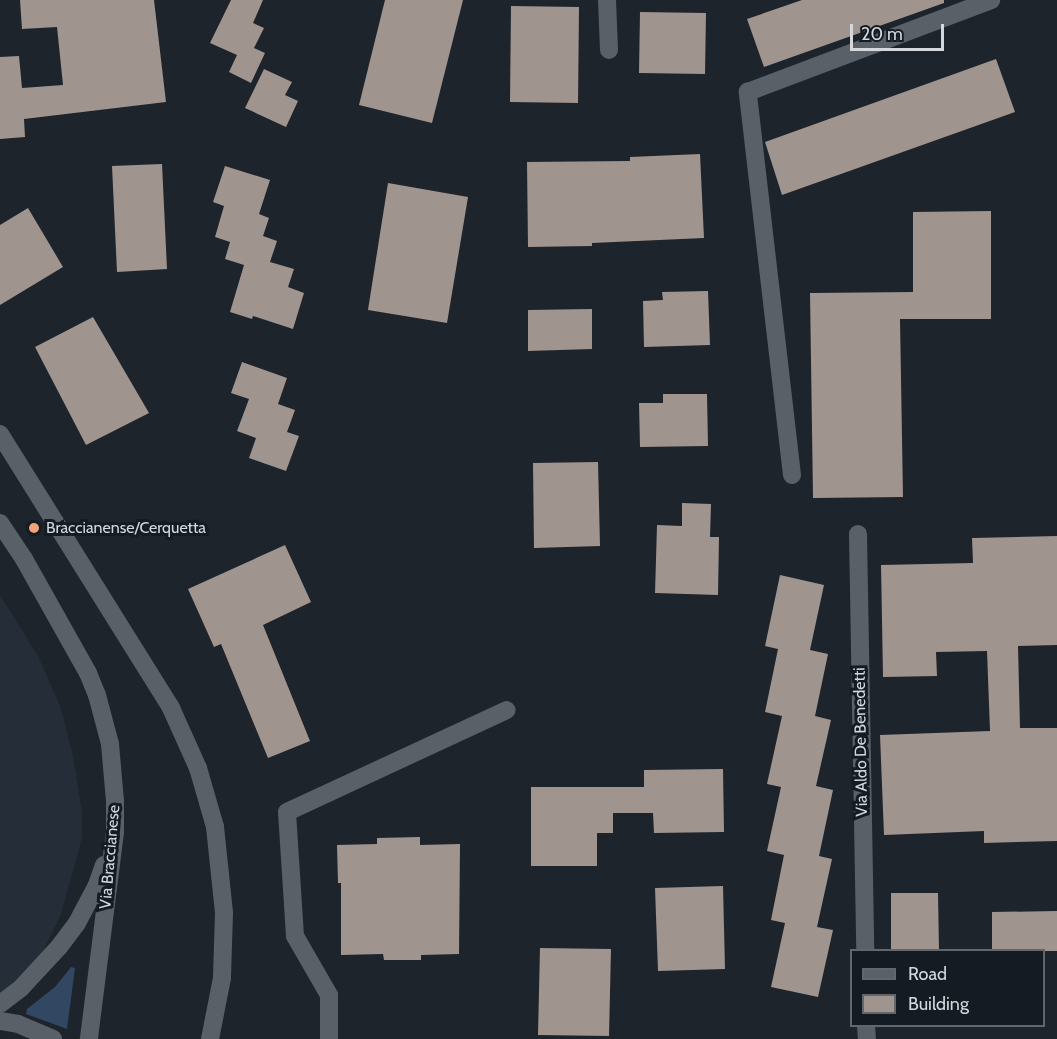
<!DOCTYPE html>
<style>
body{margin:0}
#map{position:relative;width:1057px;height:1039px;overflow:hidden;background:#1e242c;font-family:Cabin,sans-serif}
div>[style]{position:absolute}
.built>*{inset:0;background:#252d39}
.green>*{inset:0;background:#314762}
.building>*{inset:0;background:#a0948e}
.minor>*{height:18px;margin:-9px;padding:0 9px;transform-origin:9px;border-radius:9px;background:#596068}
.dots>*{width:16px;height:16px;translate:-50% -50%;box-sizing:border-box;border:3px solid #151b22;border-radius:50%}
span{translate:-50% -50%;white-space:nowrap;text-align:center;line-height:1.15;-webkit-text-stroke:6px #151b22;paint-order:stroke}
.poi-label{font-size:16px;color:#d4d8dd}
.left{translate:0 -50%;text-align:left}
.street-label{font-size:16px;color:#d4d8dd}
.legend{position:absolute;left:850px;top:949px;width:195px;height:78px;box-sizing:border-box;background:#151b22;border:2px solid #61676d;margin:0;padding:8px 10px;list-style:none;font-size:18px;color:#d4d8dd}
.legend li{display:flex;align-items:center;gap:12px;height:30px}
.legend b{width:30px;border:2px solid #61676d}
.scale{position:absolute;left:850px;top:24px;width:94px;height:27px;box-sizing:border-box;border:3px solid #d4d8dd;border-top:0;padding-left:8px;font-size:18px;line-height:21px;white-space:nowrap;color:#d4d8dd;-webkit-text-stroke:4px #151b22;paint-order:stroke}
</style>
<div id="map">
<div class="built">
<i style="clip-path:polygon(0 595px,38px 656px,61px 708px,73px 757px,82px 812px,82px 838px,61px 914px,41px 956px,18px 981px,0 992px)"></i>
</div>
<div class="green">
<i style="clip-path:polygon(71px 967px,75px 968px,67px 1029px,26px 1014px,27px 1009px,55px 987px)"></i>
</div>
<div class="building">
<i style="clip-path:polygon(20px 0,154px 0,166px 102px,24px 119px,25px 137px,0 139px,0 57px,19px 56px,22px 88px,63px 85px,57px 27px,22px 29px)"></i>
<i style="clip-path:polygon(231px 0,263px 0,253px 23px,264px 28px,254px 48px,265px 53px,251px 83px,229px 72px,237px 55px,210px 43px)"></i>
<i style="clip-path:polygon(385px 0,463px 0,432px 123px,359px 105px)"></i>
<i style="clip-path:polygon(802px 0,944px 0,944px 3px,764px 67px,747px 19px)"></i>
<i style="clip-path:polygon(511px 6px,579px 7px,578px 103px,510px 102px)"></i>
<i style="clip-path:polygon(640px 12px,706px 13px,705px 74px,639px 73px)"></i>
<i style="clip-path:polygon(996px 59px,1015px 112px,782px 195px,765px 142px)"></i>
<i style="clip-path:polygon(264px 69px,292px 82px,285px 95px,298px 101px,286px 127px,245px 108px)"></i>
<i style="clip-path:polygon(700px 154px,704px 238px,592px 243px,592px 246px,528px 247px,527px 162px,630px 161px,630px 157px)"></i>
<i style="clip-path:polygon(162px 164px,167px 269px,117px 272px,112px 166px)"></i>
<i style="clip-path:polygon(225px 166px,270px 180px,259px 214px,269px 218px,263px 236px,277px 241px,270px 262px,294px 269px,288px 287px,304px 293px,293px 329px,253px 316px,252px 319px,230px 312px,244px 265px,225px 259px,230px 242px,215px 237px,224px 206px,213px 202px)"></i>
<i style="clip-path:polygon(388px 183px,468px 197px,447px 323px,368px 310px)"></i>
<i style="clip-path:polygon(28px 208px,63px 267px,0 305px,0 225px)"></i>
<i style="clip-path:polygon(991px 211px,991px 319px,900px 319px,903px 497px,813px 498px,810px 293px,913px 292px,913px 212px)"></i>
<i style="clip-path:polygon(708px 291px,710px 345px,644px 347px,643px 301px,663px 300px,662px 292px)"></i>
<i style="clip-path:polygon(592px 309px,592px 349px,528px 351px,528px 310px)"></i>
<i style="clip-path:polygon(93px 317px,149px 413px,86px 445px,35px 347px)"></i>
<i style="clip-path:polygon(242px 362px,287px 378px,278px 404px,295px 410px,287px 432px,299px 436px,286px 471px,249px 458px,256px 438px,237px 431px,249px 399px,231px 393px)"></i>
<i style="clip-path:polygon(663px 394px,707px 394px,708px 446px,640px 447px,639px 403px,663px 403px)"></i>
<i style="clip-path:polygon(598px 462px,600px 546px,534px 548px,533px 463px)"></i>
<i style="clip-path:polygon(682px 503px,711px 504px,710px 537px,719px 537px,718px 595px,655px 593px,657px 525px,682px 526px)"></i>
<i style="clip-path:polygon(1057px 536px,1057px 645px,1018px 646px,1020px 728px,1057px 728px,1057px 841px,984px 843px,984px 831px,884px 835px,880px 735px,990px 731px,987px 651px,936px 652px,937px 676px,883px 677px,881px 565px,973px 563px,972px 538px)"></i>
<i style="clip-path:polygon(285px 545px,311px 602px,263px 625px,310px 741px,268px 758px,221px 644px,214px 647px,188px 589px)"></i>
<i style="clip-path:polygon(780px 575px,824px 585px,810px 650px,828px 654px,815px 716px,831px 720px,816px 786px,833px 790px,819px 856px,832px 859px,817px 927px,833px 930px,818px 997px,771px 987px,785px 923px,771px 920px,784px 855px,767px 851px,781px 787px,767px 784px,782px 716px,765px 712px,778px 649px,765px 646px)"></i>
<i style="clip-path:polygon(723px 769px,724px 832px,654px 833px,653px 813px,613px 813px,613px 833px,597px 833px,597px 866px,531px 866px,531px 787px,644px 787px,644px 770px)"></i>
<i style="clip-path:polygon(420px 837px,420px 845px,460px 844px,459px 954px,421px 955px,421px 960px,384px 960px,383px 954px,341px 955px,341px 883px,338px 883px,337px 845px,377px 844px,377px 838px)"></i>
<i style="clip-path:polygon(723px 886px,725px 969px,658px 971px,655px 888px)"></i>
<i style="clip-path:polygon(891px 893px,938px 893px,939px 951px,891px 951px)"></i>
<i style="clip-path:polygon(1057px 911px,1057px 951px,992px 951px,992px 912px)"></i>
<i style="clip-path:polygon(540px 948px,611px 949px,609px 1036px,538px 1035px)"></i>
</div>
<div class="minor">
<i style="left:607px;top:0;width:50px;rotate:87.7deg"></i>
<i style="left:0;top:434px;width:323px;rotate:58deg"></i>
<i style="left:171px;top:708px;width:66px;rotate:65.8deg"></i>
<i style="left:198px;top:768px;width:61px;rotate:73.9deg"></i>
<i style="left:215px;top:827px;width:86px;rotate:84deg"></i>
<i style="left:224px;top:913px;width:65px;rotate:91.8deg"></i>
<i style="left:222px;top:978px;width:62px;rotate:101.1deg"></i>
<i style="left:792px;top:475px;width:386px;rotate:-96.6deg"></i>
<i style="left:748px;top:92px;width:260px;rotate:-20.7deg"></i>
<i style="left:0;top:523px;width:43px;rotate:56.3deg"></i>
<i style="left:24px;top:559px;width:131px;rotate:60.7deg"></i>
<i style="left:88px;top:673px;width:24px;rotate:68deg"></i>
<i style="left:97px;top:695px;width:51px;rotate:75.1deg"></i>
<i style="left:110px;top:744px;width:57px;rotate:85deg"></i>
<i style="left:115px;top:801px;width:31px;rotate:90deg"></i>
<i style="left:115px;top:832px;width:209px;rotate:97.2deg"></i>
<i style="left:858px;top:534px;width:416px;rotate:89deg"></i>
<i style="left:0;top:1004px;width:26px;rotate:-37deg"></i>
<i style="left:21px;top:988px;width:56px;rotate:-47.2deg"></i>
<i style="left:59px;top:947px;width:30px;rotate:-53deg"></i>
<i style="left:77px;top:923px;width:43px;rotate:-62.2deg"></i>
<i style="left:97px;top:885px;width:21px;rotate:-71deg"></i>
<i style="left:0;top:1021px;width:18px;rotate:9deg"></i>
<i style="left:18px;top:1024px;width:38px;rotate:23deg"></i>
<i style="left:866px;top:1026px;width:13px;rotate:86deg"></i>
<i style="left:329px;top:1039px;width:44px;rotate:-90deg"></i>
<i style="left:329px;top:995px;width:68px;rotate:-120deg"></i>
<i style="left:295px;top:936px;width:124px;rotate:-93.7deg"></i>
<i style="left:287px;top:812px;width:242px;rotate:-24.9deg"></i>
</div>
<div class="dots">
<i style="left:34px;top:528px;background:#f0a27a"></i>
</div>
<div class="poi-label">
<span class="left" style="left:46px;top:528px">Braccianense/Cerquetta</span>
</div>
<div class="street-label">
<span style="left:861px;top:742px;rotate:-91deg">Via Aldo De Benedetti</span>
<span style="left:110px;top:857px;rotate:-85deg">Via Braccianese</span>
</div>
<ul class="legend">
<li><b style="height:8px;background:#596068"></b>Road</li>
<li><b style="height:16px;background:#a0948e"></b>Building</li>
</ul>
<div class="scale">20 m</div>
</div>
